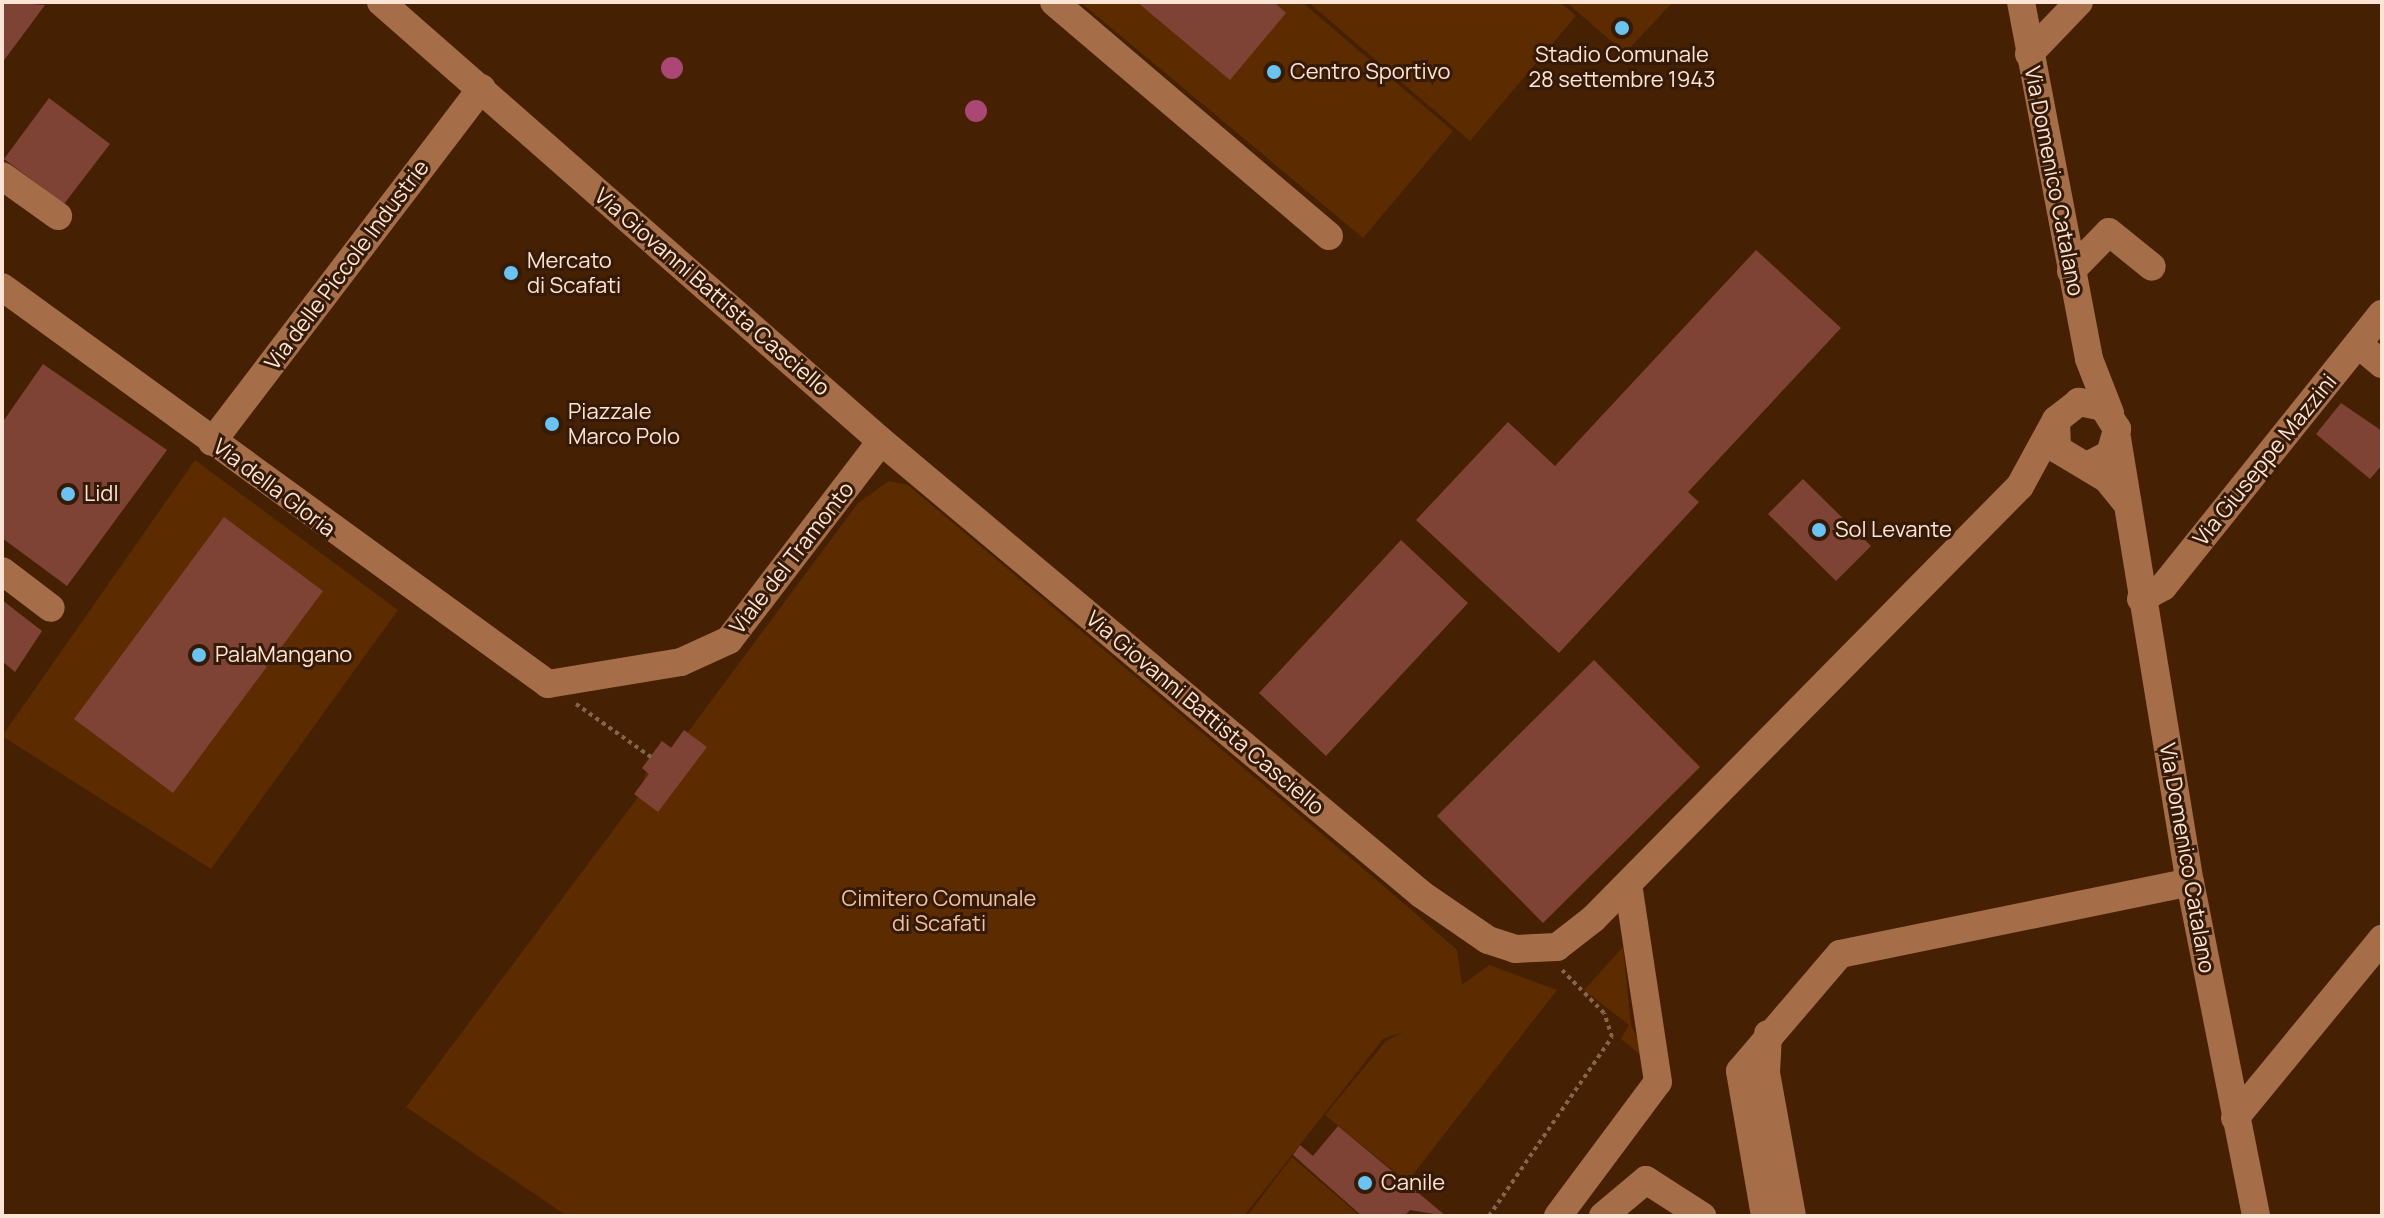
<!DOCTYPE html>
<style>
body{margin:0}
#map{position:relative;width:2384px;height:1218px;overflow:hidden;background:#452003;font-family:Manrope,sans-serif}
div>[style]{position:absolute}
.green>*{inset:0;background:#5c2b00}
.water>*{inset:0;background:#aa4775}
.round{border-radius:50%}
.building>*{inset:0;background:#7f4335}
.path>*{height:4px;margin-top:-2px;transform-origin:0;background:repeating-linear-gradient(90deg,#86654d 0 4px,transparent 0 8px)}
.minor>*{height:28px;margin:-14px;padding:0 14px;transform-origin:14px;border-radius:14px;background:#a56e49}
.dots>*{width:22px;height:22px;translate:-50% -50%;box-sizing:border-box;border:4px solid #351a07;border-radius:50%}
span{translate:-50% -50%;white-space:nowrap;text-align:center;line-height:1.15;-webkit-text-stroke:6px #351a07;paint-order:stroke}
.poi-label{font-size:22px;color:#fee4d5}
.left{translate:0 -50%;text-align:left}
.street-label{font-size:22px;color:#fee4d5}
.park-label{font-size:22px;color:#f0c1a3}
.frame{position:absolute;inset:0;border:4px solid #fee4d5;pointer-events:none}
</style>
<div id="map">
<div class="green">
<i style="clip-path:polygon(1080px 2px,1302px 2px,1453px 131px,1363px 238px)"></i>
<i style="clip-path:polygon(1308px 2px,1560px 2px,1576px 16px,1470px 141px)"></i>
<i style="clip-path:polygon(1566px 2px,1673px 2px,1625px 53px)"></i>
<i style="clip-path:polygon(195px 460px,398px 610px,211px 869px,2px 736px)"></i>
<i style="clip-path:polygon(889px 481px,908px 485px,1386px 888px,1457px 950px,1462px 985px,1489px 965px,1557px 990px,1407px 1182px,1325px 1115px,1386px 1041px,1403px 1032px,1383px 1039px,1244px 1216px,567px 1216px,406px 1107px,638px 797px,651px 757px,662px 741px,671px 747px,688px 732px,858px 503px)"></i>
<i style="clip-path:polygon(1623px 947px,1631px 1025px,1648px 1061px,1621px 1039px,1629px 1025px,1584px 990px)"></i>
<i style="clip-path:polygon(1292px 1157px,1360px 1216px,1247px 1216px)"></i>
</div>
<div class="water">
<i class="round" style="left:661px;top:57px;width:22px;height:22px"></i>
<i class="round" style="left:965px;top:100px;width:22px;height:22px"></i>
</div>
<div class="building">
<i style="clip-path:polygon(2px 2px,45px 5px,2px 63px)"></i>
<i style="clip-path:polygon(1137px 2px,1274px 2px,1286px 13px,1230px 80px)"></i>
<i style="clip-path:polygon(49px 98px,110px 144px,64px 204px,4px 159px)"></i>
<i style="clip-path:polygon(1756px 250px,1841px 328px,1688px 492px,1699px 502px,1559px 653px,1416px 520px,1508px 422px,1555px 466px)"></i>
<i style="clip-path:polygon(43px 364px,167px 450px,67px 586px,2px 538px,2px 423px)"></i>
<i style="clip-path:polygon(2341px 403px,2382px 431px,2382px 465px,2370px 479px,2316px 434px)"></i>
<i style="clip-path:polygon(1803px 479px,1871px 546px,1836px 581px,1768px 514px)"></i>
<i style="clip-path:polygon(224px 517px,323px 591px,173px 793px,74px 719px)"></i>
<i style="clip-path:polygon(1401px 540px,1468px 603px,1326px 756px,1259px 693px)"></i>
<i style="clip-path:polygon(2px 600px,42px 631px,15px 672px,2px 661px)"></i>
<i style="clip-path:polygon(1594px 660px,1700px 767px,1543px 923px,1437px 816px)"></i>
<i style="clip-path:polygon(684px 730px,707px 747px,658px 812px,634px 794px,649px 774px,642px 768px,662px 741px,671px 748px)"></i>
<i style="clip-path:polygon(1338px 1126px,1446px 1216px,1410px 1210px,1404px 1216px,1362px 1216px,1293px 1155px,1300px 1145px,1313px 1156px)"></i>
</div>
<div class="path">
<i style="left:576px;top:704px;width:92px;rotate:35.2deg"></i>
<i style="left:1489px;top:1216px;width:217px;rotate:-55.5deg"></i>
<i style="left:1612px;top:1037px;width:25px;rotate:-108deg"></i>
<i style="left:1604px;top:1013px;width:60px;rotate:-134.3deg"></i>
</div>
<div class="minor">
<i style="left:381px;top:2px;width:665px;rotate:41.28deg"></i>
<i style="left:881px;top:441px;width:705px;rotate:39.99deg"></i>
<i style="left:1421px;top:894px;width:81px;rotate:34.5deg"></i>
<i style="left:1488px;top:940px;width:28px;rotate:18deg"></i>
<i style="left:1515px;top:949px;width:42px;rotate:-2.7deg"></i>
<i style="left:1557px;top:947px;width:46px;rotate:-37.9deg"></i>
<i style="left:1593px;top:919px;width:608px;rotate:-45.4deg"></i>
<i style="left:2020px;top:486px;width:75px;rotate:-61.4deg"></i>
<i style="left:1054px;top:2px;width:361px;rotate:40.4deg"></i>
<i style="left:2021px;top:2px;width:363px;rotate:79.2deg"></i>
<i style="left:2089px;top:359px;width:58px;rotate:68.7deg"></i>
<i style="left:2029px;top:54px;width:72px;rotate:-46.1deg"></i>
<i style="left:2px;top:176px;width:69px;rotate:35.5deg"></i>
<i style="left:2071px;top:271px;width:54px;rotate:-45.7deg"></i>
<i style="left:2109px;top:232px;width:55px;rotate:39.1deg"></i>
<i style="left:2px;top:287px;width:675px;rotate:36.02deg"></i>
<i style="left:548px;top:684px;width:135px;rotate:-9.4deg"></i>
<i style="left:681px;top:662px;width:53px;rotate:-24.6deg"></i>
<i style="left:729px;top:640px;width:250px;rotate:-52.6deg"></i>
<i style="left:2358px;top:344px;width:31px;rotate:40deg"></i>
<i style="left:2117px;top:438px;width:450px;rotate:80.7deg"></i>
<i style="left:2190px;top:882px;width:340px;rotate:78.8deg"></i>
<i style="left:212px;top:442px;width:445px;rotate:-52.7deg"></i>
<i style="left:2087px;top:466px;width:26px;rotate:-28deg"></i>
<i style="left:2110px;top:454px;width:26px;rotate:-74deg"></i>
<i style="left:2117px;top:429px;width:26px;rotate:-122deg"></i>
<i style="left:2103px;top:407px;width:25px;rotate:-168deg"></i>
<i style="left:2079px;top:402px;width:29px;rotate:142deg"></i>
<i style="left:2056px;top:420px;width:29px;rotate:88deg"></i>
<i style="left:2057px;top:449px;width:58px;rotate:31deg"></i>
<i style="left:2107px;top:479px;width:27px;rotate:51deg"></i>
<i style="left:2px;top:571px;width:61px;rotate:37.1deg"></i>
<i style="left:2141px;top:599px;width:25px;rotate:-29deg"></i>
<i style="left:2163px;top:587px;width:350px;rotate:-51.3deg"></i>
<i style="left:1768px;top:1034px;width:39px;rotate:93deg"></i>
<i style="left:1766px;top:1073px;width:145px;rotate:79.7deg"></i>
<i style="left:2235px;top:1118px;width:232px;rotate:-50.6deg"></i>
<i style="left:1558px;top:1216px;width:167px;rotate:-53.3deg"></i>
<i style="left:1658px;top:1082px;width:200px;rotate:-98.6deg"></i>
<i style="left:1603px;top:1216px;width:56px;rotate:-39.9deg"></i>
<i style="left:1646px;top:1180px;width:67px;rotate:32.7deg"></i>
<i style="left:1765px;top:1216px;width:147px;rotate:-99.8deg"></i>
<i style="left:1740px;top:1071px;width:154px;rotate:-49.5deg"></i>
<i style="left:1840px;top:954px;width:357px;rotate:-11.6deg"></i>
</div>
<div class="dots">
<i style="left:1622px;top:28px;background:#6bc3f2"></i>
<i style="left:1274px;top:72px;background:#6bc3f2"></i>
<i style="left:511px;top:273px;background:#6bc3f2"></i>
<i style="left:552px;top:424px;background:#6bc3f2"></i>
<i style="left:68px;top:494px;background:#6bc3f2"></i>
<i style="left:1819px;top:530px;background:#6bc3f2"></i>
<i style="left:199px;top:655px;background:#6bc3f2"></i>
<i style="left:1365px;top:1183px;background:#6bc3f2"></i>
</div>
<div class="poi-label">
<span style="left:1622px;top:67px">Stadio Comunale<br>28 settembre 1943</span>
<span class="left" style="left:1290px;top:72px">Centro Sportivo</span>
<span class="left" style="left:527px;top:273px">Mercato<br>di Scafati</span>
<span class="left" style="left:568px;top:424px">Piazzale<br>Marco Polo</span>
<span class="left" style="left:84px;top:494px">Lidl</span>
<span class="left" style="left:1835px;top:530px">Sol Levante</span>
<span class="left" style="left:215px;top:655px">PalaMangano</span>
<span class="left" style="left:1381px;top:1183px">Canile</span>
</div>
<div class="street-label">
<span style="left:2054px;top:181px;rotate:79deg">Via Domenico Catalano</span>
<span style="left:347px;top:265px;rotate:-53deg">Via delle Piccole Industrie</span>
<span style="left:712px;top:292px;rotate:41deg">Via Giovanni Battista Casciello</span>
<span style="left:2265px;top:460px;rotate:-51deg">Via Giuseppe Mazzini</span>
<span style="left:274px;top:488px;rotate:37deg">Via della Gloria</span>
<span style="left:792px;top:558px;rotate:-52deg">Viale del Tramonto</span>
<span style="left:1205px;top:713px;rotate:40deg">Via Giovanni Battista Casciello</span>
<span style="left:2187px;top:858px;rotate:80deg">Via Domenico Catalano</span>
</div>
<div class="park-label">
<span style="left:939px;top:911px">Cimitero Comunale<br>di Scafati</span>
</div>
<div class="frame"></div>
</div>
